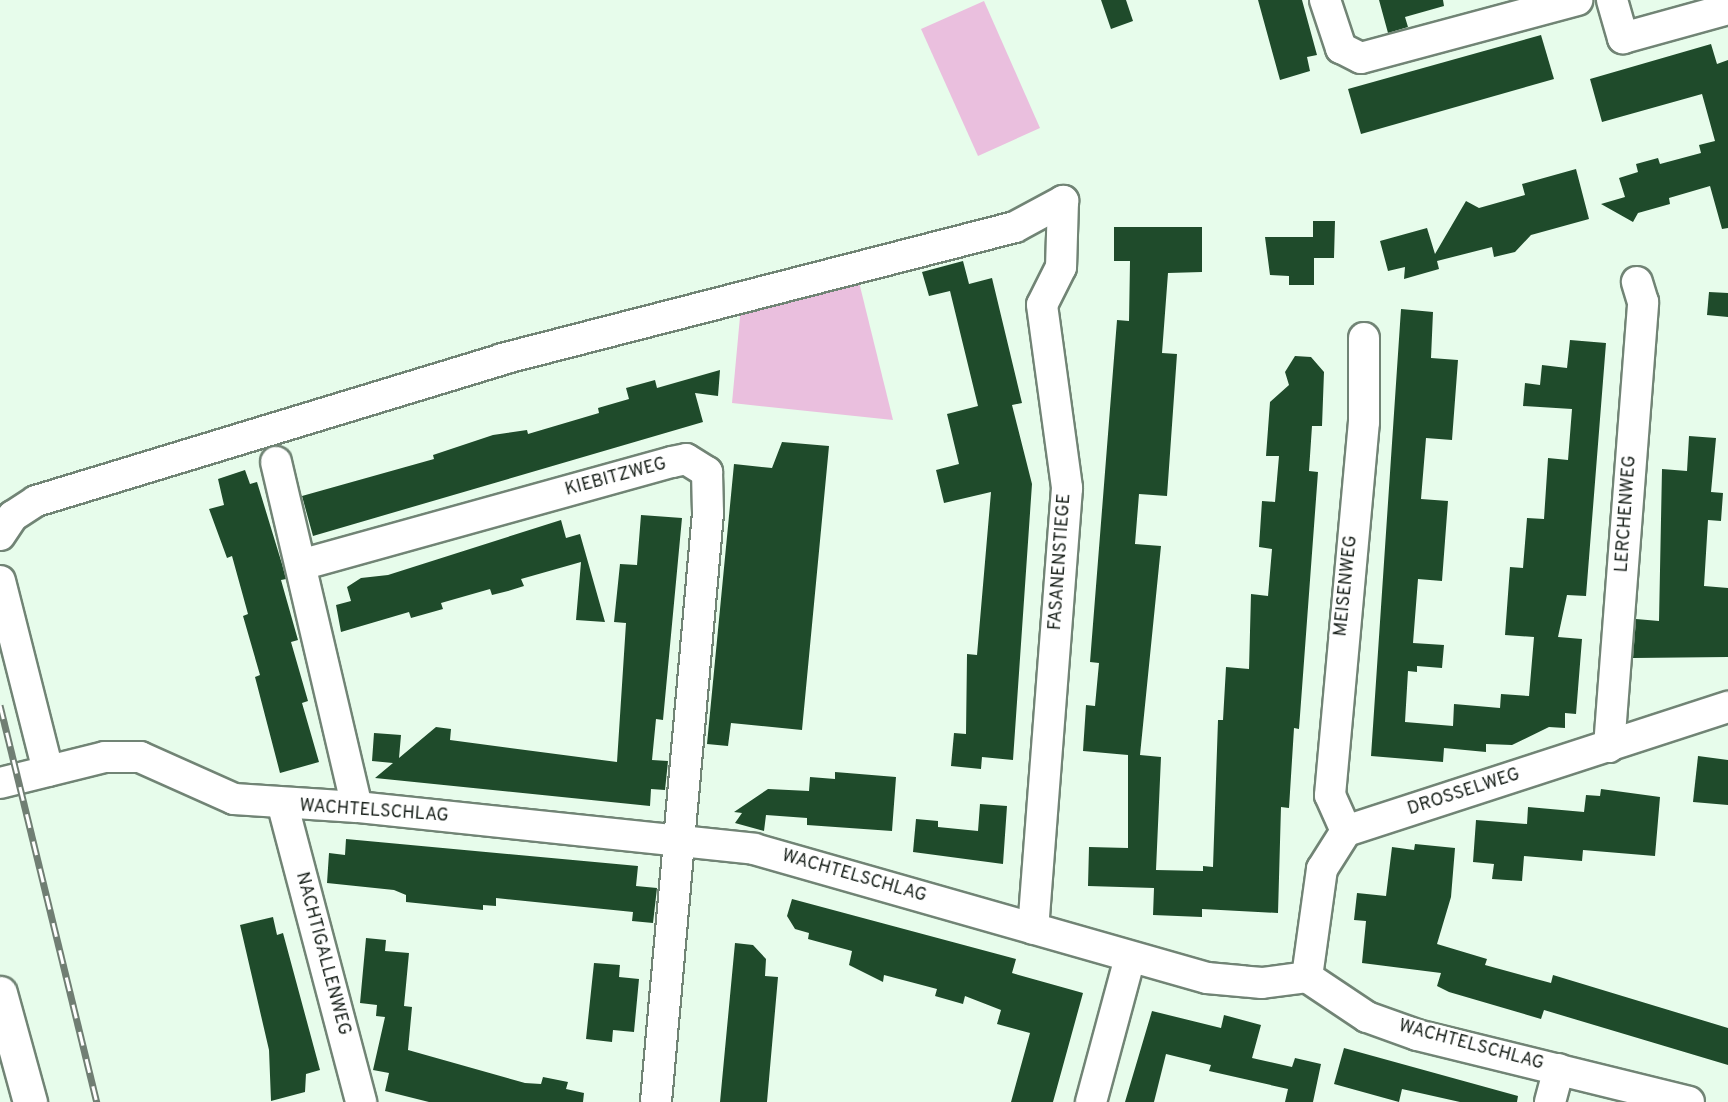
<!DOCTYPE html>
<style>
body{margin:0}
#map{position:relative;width:1728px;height:1102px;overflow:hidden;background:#e7fceb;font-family:Overpass,sans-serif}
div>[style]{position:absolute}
.green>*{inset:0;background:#eabfde}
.building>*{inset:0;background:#1f4b2b}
.roads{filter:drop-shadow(2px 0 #718475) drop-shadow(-2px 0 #718475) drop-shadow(0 2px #718475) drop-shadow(0 -2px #718475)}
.street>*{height:30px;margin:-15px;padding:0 15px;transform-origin:15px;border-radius:15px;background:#fff}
.secondary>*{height:33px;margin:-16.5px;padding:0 16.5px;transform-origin:16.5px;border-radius:16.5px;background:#fff}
.rail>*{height:7px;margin-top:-3.5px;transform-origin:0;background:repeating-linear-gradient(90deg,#fff 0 14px,#707e73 0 28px);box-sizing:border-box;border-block:2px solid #707e73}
span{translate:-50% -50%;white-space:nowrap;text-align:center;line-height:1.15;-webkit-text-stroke:6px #fff;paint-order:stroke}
.street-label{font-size:18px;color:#19211b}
</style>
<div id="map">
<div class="green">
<i style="clip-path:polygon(984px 1px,1040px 128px,978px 156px,921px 29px)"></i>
<i style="clip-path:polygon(858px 278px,893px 420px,732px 403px,741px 306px)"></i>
</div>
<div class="building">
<i style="clip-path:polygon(1101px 0,1126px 0,1133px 21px,1111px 29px)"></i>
<i style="clip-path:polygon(1258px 0,1302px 0,1317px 55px,1307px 57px,1310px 71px,1280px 80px)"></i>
<i style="clip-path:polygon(1379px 0,1443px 0,1444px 6px,1405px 17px,1408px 27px,1388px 33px)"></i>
<i style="clip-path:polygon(1541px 35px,1554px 79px,1361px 134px,1348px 89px)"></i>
<i style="clip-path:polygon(1711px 44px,1717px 64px,1728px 60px,1728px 228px,1722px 229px,1710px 186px,1669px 198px,1670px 204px,1638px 213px,1633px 222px,1601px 204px,1625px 197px,1619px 178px,1638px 172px,1636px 164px,1658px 158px,1660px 164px,1701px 153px,1699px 145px,1715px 141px,1702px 94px,1602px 122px,1590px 79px)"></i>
<i style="clip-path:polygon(1576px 169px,1589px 219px,1531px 235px,1515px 252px,1494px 257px,1492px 247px,1437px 261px,1439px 269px,1404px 279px,1405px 267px,1388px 271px,1380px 241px,1427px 228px,1435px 254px,1466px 201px,1479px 208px,1525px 195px,1522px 184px)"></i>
<i style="clip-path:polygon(1313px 221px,1335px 221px,1334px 258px,1314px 258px,1314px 285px,1289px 285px,1289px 276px,1270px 275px,1265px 237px,1313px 237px)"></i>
<i style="clip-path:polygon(1114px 227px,1202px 227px,1202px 272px,1168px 273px,1162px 353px,1177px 354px,1167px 496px,1139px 494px,1135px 544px,1161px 546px,1140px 755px,1161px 757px,1156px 870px,1203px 871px,1203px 866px,1213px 867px,1218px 720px,1223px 720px,1226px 667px,1249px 669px,1251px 594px,1268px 596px,1272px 549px,1259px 547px,1262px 501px,1275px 502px,1279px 456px,1266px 456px,1270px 402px,1289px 385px,1285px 372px,1295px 356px,1311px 357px,1324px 372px,1322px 426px,1312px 426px,1309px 471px,1318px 472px,1299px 729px,1294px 728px,1289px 808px,1281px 807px,1278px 913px,1202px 909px,1202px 917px,1153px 915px,1154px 888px,1088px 886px,1089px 847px,1128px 848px,1128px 755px,1083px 751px,1086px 705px,1095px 706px,1099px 663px,1090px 662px,1117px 320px,1129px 321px,1130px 261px,1114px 261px)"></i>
<i style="clip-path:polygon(963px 261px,969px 284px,992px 278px,1022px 403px,1012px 405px,1032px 484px,1013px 760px,982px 757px,981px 769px,951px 766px,954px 733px,966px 734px,967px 654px,977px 655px,991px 492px,944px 503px,936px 470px,959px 464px,947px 414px,978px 406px,950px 291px,929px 296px,922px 272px)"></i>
<i style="clip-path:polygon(1709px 292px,1728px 293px,1728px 317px,1707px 315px)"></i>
<i style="clip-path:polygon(1401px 309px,1433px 312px,1431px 358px,1458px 360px,1452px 440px,1426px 438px,1421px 499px,1448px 501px,1442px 581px,1418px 579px,1413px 643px,1444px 645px,1442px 668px,1417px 666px,1417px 672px,1408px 671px,1405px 722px,1453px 726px,1454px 704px,1500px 708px,1501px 694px,1529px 696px,1534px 637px,1505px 635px,1510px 567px,1523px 568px,1527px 518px,1544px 519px,1548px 458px,1568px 460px,1572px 409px,1523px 406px,1525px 383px,1540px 385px,1542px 365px,1567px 368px,1570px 340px,1606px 343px,1586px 596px,1567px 595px,1558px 637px,1582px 639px,1576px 714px,1565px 713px,1565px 728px,1549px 727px,1512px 745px,1486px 744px,1486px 752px,1444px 748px,1443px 762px,1371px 756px)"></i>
<i style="clip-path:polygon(720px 370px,718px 396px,695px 393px,703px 422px,313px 536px,302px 496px,434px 459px,433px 455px,493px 435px,527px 430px,528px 434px,599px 413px,598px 408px,629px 399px,626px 388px,655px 380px,657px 388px)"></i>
<i style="clip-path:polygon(1689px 436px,1716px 438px,1711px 492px,1723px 493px,1721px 521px,1708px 520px,1704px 586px,1728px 588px,1728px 657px,1633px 658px,1636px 619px,1659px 621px,1662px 469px,1687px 471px)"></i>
<i style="clip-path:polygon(782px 442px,829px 446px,802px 730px,731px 723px,728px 746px,707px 744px,734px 464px,772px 468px)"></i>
<i style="clip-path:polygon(245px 470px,250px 484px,257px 482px,282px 564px,286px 579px,281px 580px,298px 640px,291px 642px,308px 701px,302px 703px,319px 762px,280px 773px,255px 677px,260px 675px,243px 616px,248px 614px,232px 556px,227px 558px,209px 509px,224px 505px,218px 479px)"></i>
<i style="clip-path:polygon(641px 515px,682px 518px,663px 720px,656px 719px,652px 760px,668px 761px,667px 771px,665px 790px,651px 789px,650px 806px,375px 778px,393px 763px,372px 761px,374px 733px,401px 735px,399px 758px,436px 727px,451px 729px,450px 740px,617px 762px,626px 623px,614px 622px,620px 564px,637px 565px)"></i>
<i style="clip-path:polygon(561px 520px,566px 538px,580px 534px,605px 622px,576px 620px,581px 562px,521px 579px,524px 586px,508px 591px,492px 595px,490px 589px,441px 603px,443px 609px,411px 618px,409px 612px,341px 632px,336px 605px,351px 601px,347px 587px,361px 578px,388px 575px)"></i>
<i style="clip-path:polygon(1698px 756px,1728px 760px,1728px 805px,1693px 802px)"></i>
<i style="clip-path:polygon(835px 772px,896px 777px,892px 831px,807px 825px,807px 818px,766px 815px,764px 831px,735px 823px,742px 813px,734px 812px,768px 789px,809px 791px,810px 777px,835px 779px)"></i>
<i style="clip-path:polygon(1601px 789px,1660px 797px,1655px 856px,1583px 850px,1582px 861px,1524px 856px,1522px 881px,1492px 879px,1494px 864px,1473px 862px,1476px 820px,1527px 824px,1528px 807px,1584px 812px,1586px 795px,1600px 796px)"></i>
<i style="clip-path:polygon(980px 804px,1007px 806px,1003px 864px,913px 852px,916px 819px,938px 821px,938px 827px,978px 831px)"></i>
<i style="clip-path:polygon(346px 839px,638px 866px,636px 886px,657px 888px,653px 923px,632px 921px,633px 912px,496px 898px,496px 906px,483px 905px,483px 910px,406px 902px,406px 895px,394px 890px,327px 883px,329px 853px,345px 855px)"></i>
<i style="clip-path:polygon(1415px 844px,1455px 848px,1451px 897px,1437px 944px,1487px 959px,1485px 965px,1551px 983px,1553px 975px,1728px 1028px,1728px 1065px,1544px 1010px,1541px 1019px,1449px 992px,1437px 986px,1441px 973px,1362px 963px,1366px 921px,1354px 920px,1357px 893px,1386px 896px,1392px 847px,1414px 850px)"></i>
<i style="clip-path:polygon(792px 899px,1016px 959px,1012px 973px,1083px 993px,1053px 1102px,1011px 1102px,1030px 1033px,997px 1024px,1001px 1010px,965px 996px,963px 1004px,935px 996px,937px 989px,884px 975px,883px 982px,849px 965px,852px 951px,808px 939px,809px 933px,795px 929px,787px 916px)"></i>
<i style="clip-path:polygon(273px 917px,277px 935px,283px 933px,320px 1070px,306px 1074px,305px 1092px,271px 1101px,269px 1050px,240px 925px)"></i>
<i style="clip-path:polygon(366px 938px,386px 940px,385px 951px,409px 953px,404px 1006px,412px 1007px,408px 1050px,525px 1083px,541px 1084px,543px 1077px,568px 1082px,566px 1089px,584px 1093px,583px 1102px,429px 1102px,385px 1091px,389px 1073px,373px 1070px,385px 1017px,376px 1016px,377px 1005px,360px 1003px)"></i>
<i style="clip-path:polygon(735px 943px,753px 945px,766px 959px,765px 976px,778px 977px,767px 1102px,720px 1102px)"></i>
<i style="clip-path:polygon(594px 963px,620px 965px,619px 977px,639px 979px,634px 1032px,613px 1030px,612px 1042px,586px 1039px)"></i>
<i style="clip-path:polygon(1152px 1011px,1221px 1028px,1224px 1015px,1261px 1025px,1252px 1058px,1292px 1067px,1295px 1058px,1321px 1064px,1313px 1102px,1285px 1102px,1288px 1089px,1209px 1071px,1211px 1065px,1166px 1054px,1154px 1102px,1125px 1102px)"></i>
<i style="clip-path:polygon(1344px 1048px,1518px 1096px,1517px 1102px,1460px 1102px,1402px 1089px,1399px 1102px,1334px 1084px)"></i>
</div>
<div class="roads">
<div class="street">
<i style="left:1325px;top:0;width:51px;rotate:71.6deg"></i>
<i style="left:1341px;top:48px;width:22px;rotate:27deg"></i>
<i style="left:1361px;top:58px;width:224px;rotate:-15deg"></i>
<i style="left:1612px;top:0;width:40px;rotate:74deg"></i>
<i style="left:1623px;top:38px;width:109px;rotate:-15.4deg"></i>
<i style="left:276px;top:462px;width:354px;rotate:76.8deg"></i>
<i style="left:0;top:535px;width:23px;rotate:-56deg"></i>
<i style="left:13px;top:516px;width:27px;rotate:-33deg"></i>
<i style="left:36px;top:501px;width:487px;rotate:-16.9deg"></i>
<i style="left:502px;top:359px;width:530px;rotate:-14.43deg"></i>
<i style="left:1015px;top:227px;width:55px;rotate:-28.4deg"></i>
<i style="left:1063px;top:201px;width:66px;rotate:91.7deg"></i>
<i style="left:1061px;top:267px;width:42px;rotate:116.6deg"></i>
<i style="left:1042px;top:305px;width:185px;rotate:82.2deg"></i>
<i style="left:1067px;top:488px;width:442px;rotate:94.4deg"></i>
<i style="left:304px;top:564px;width:382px;rotate:-15.5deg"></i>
<i style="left:672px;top:462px;width:14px;rotate:-12deg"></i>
<i style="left:686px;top:459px;width:25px;rotate:32deg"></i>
<i style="left:707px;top:472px;width:41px;rotate:88.6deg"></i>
<i style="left:708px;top:513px;width:591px;rotate:95.05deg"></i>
<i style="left:0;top:581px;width:196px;rotate:75.8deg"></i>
<i style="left:1609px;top:747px;width:446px;rotate:-85.6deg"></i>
<i style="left:1643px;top:302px;width:21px;rotate:-107deg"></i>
<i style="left:0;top:783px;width:108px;rotate:-13.9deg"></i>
<i style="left:105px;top:757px;width:35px"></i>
<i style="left:140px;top:757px;width:103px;rotate:24.1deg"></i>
<i style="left:234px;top:799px;width:123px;rotate:3.7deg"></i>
<i style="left:357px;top:807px;width:399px;rotate:6deg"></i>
<i style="left:754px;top:849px;width:471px;rotate:15.9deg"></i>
<i style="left:1207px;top:978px;width:55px;rotate:5.2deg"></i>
<i style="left:1262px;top:983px;width:45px;rotate:-7.6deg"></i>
<i style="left:1307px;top:977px;width:72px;rotate:33.7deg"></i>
<i style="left:1367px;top:1017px;width:53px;rotate:19.8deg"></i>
<i style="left:1417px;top:1035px;width:280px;rotate:13.8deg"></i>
<i style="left:283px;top:806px;width:306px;rotate:75.2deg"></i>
<i style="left:1346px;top:831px;width:39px;rotate:-114deg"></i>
<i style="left:1330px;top:795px;width:375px;rotate:-84.8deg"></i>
<i style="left:1364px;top:422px;width:84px;rotate:-90deg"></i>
<i style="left:1307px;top:977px;width:109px;rotate:-82.1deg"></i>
<i style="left:1322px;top:869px;width:45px;rotate:-57.7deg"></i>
<i style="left:1346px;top:831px;width:402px;rotate:-18deg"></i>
<i style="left:1091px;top:1102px;width:150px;rotate:-74.9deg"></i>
<i style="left:1550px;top:1102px;width:34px;rotate:-75deg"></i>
</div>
<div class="secondary">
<i style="left:0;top:993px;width:113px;rotate:74.6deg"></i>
</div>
</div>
<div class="rail">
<i style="left:0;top:705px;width:409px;rotate:76.3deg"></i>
</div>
<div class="street-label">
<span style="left:616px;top:478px;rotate:-15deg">KIEBITZWEG</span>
<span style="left:1627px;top:514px;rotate:-86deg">LERCHENWEG</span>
<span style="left:1061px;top:562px;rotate:-86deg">FASANENSTIEGE</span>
<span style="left:1347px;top:586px;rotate:-84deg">MEISENWEG</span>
<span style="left:1464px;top:793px;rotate:-18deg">DROSSELWEG</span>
<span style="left:374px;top:812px;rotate:4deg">WACHTELSCHLAG</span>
<span style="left:854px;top:877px;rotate:16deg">WACHTELSCHLAG</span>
<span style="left:322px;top:954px;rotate:75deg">NACHTIGALLENWEG</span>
<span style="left:1471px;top:1046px;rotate:15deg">WACHTELSCHLAG</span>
</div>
</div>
